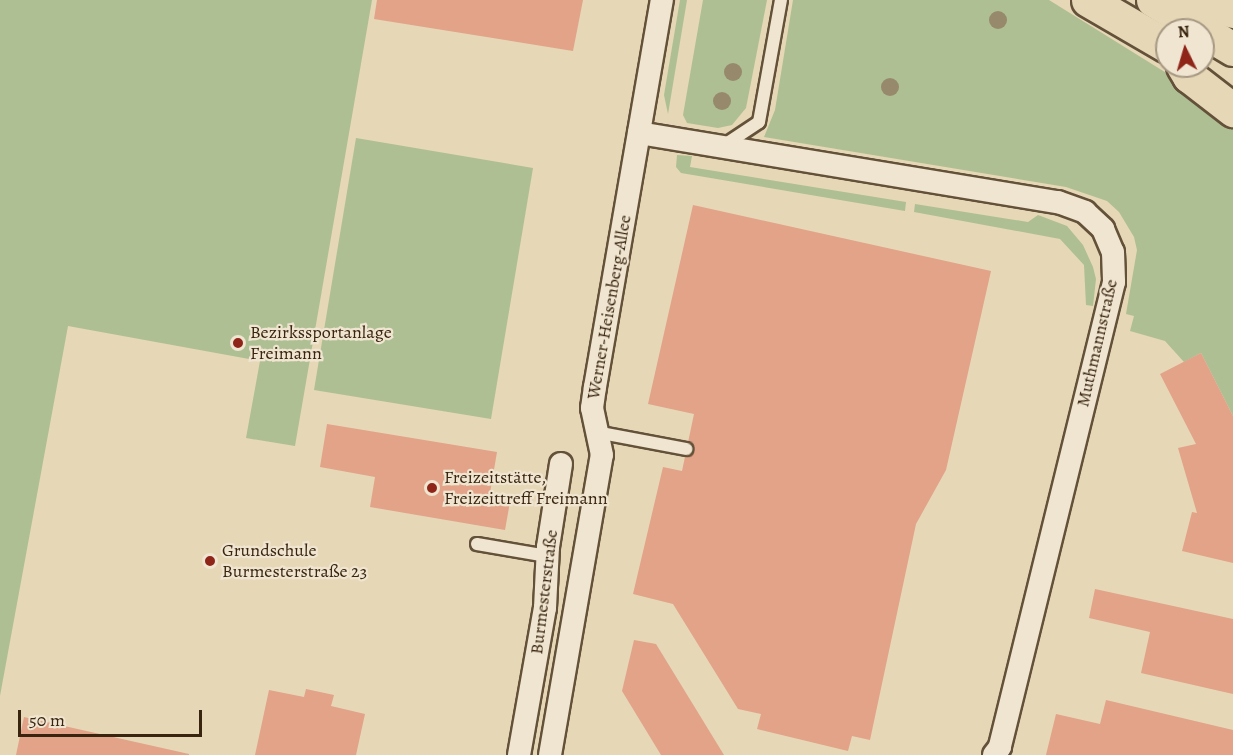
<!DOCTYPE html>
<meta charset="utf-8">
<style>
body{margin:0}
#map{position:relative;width:1233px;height:755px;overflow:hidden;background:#e6d7b6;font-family:Alegreya,serif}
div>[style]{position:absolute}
.green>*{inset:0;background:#aebf93}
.building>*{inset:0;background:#e2a388}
.roads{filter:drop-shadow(2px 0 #645139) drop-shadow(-2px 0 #645139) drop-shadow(0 2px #645139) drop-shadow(0 -2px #645139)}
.service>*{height:12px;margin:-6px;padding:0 6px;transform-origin:6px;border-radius:6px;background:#efe5d0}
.minor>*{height:22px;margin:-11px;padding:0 11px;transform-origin:11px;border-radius:11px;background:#efe5d0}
.motorway>*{height:33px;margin:-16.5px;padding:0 16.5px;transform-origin:16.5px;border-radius:16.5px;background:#e6d7b6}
.trees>*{width:18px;height:18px;margin:-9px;border-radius:50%;background:#978a6c}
.dots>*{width:16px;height:16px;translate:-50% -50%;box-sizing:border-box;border:3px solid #efe5d0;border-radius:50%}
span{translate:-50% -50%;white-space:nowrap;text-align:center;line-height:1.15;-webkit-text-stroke:4.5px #efe5d0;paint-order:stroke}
.street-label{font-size:18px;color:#38240f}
.poi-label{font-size:18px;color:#38240f}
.left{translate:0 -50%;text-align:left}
.north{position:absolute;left:1155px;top:18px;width:60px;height:60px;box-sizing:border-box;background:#efe5d0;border:2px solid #a69883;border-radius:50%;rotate:355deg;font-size:16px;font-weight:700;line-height:24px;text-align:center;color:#38240f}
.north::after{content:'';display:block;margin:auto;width:21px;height:27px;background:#8f2418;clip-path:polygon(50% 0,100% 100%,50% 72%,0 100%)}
.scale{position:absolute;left:18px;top:710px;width:184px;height:27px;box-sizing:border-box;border:3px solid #38240f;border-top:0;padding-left:8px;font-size:18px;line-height:21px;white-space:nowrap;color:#38240f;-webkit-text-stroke:4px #efe5d0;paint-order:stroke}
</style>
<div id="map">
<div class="green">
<i style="clip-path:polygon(0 0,372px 0,295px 446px,246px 438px,260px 361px,68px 326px,0 696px)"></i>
<i style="clip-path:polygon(680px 0,687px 0,668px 114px,664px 95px)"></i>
<i style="clip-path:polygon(703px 0,767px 0,746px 108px,732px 125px,718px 128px,687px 123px,683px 115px)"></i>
<i style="clip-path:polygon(793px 0,1049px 0,1168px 74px,1233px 123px,1233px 416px,1201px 353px,1184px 362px,1165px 341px,1130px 331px,1134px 316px,1126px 314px,1137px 250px,1134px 237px,1119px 212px,1107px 201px,1066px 187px,764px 137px,775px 110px)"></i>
<i style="clip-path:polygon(356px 138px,533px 168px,491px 419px,314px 390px)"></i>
<i style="clip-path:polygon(677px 155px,692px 156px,690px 167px,906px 202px,905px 211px,681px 173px,676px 167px)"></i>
<i style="clip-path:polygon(915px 204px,1028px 222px,1038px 215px,1067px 226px,1083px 245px,1093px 267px,1096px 279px,1093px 306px,1086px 305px,1084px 265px,1060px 239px,914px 212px)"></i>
</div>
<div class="building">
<i style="clip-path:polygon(377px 0,583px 0,573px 51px,374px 19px)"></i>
<i style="clip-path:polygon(693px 205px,991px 271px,946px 470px,916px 524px,870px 740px,852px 736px,848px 751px,757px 729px,761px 714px,738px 709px,673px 604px,633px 594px,663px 467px,682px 471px,694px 414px,648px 404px)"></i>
<i style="clip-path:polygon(1201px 353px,1233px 416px,1233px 563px,1182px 551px,1192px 512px,1197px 513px,1178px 448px,1196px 444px,1160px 374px)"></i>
<i style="clip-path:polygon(327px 424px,497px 452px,489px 499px,510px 502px,505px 530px,370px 507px,375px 477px,320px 467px)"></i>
<i style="clip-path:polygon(1095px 589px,1233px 619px,1233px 694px,1141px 673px,1150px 632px,1089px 618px)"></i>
<i style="clip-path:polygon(634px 640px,656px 644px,724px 755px,661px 755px,622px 691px)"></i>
<i style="clip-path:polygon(306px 689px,334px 695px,331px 706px,365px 714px,356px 755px,255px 755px,269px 690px,304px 697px)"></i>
<i style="clip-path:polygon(1106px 700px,1233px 730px,1233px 755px,1046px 755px,1056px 714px,1100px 724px)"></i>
<i style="clip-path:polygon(24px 717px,189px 754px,189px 755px,16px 755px)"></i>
</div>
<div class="roads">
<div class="service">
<i style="left:723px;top:146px;width:43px;rotate:-33.7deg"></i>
<i style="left:759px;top:122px;width:124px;rotate:-79.8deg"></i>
<i style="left:596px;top:432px;width:92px;rotate:10.7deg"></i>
<i style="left:477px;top:544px;width:71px;rotate:9.7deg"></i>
</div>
<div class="minor">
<i style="left:639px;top:133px;width:425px;rotate:9.4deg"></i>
<i style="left:1058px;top:202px;width:29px;rotate:20deg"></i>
<i style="left:1085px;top:212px;width:25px;rotate:43deg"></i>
<i style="left:1103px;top:229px;width:25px;rotate:67deg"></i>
<i style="left:1113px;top:252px;width:30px;rotate:88deg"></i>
<i style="left:1114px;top:282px;width:479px;rotate:103.8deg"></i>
<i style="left:1000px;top:747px;width:10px;rotate:127deg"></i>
<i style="left:519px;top:755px;width:149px;rotate:-80deg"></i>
<i style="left:545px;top:608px;width:61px;rotate:-87.2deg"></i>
<i style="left:548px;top:547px;width:84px;rotate:-81.1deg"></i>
<i style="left:550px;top:755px;width:304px;rotate:-80.2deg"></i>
<i style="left:602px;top:455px;width:48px;rotate:-102deg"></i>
<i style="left:592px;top:408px;width:21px;rotate:-82deg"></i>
<i style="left:595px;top:387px;width:393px;rotate:-80.2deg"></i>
</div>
<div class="motorway">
<i style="left:1088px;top:0;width:91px;rotate:30.2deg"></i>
<i style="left:1153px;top:0;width:57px;rotate:31.5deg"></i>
<i style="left:1199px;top:0;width:36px;rotate:18deg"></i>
<i style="left:1203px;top:31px;width:35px;rotate:31deg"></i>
<i style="left:1183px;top:66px;width:12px;rotate:59deg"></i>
<i style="left:1189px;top:76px;width:56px;rotate:37.7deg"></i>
</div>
</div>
<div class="trees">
<i style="left:998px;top:20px"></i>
<i style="left:733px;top:72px"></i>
<i style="left:890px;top:87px"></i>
<i style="left:722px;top:101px"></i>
</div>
<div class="dots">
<i style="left:238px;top:343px;background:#8f2418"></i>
<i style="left:432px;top:488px;background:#8f2418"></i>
<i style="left:210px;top:561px;background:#8f2418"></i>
</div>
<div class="street-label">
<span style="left:609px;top:307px;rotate:-80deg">Werner-Heisenberg-Allee</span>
<span style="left:1097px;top:343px;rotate:-77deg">Muthmannstraße</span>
<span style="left:544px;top:592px;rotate:-83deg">Burmesterstraße</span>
</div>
<div class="poi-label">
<span class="left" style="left:250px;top:343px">Bezirkssportanlage<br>Freimann</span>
<span class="left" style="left:444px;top:488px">Freizeitstätte,<br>Freizeittreff Freimann</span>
<span class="left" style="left:222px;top:561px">Grundschule<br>Burmesterstraße 23</span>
</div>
<div class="north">N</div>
<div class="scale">50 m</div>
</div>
